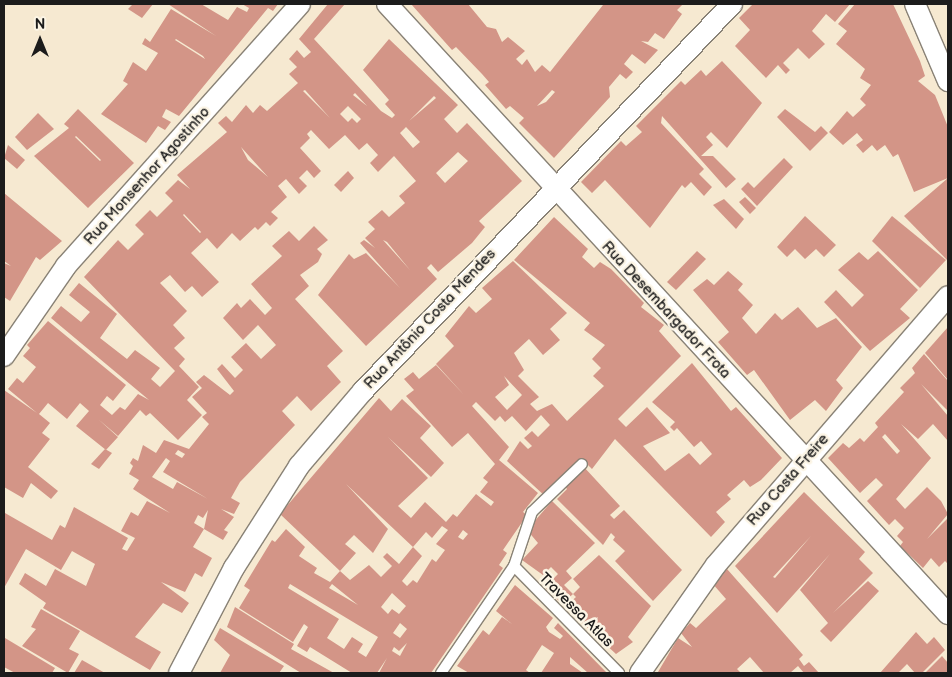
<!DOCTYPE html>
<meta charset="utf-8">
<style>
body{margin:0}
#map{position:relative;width:952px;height:677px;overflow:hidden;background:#f6e9d1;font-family:"Balsamiq Sans",sans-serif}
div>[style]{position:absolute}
.building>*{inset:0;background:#d39587}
.roads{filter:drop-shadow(1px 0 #898276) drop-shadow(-1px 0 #898276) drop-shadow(0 1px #898276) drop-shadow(0 -1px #898276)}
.lane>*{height:10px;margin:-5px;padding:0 5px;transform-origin:5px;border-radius:5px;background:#fff}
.street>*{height:20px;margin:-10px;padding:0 10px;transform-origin:10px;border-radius:10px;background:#fff}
span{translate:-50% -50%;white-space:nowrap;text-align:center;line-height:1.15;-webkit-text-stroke:5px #fcf5e5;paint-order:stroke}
.street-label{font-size:15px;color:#1c1c1c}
.frame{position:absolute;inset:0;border:5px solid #1c1c1c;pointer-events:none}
.north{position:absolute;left:15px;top:15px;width:50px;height:50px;-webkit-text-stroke:4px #fcf5e5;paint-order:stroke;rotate:0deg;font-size:14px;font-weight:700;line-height:20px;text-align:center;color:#1c1c1c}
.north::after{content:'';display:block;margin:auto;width:18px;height:22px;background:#1c1c1c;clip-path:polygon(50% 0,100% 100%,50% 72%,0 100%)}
</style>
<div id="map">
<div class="building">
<i style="clip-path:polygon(133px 4px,153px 4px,142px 18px,128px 9px)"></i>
<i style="clip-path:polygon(evenodd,168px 4px,201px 4px,228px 20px,237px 7px,247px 12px,249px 8px,242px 4px,278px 4px,273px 11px,268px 8px,179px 116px,166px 109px,162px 117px,171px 122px,165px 130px,158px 126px,146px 143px,101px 114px,128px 84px,123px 81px,133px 62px,146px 71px,158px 53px,142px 44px,145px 38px,150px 42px,171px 9px,216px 36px,168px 4px,176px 39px,203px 56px,205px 59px,175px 40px,176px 39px)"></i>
<i style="clip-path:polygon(evenodd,328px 4px,345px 4px,314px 39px,381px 111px,392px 118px,395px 115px,385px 104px,389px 100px,363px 70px,389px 39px,458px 105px,444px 119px,457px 133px,467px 123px,522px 181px,479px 221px,485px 227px,472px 243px,438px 272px,431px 264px,427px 268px,437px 279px,366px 346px,318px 295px,349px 254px,354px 259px,366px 253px,400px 288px,360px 243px,364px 240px,375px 248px,365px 238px,375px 229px,368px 222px,382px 210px,389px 217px,405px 203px,399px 196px,416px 181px,394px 156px,378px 172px,370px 163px,378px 155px,367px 143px,359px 150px,345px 135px,329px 149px,311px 130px,307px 134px,310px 138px,300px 148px,321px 171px,314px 178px,307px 170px,299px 178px,307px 186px,299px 194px,286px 179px,278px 186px,287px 197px,271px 212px,278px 218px,270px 226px,266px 222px,258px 230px,255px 227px,240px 241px,232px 233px,217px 249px,207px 238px,191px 253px,219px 282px,202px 297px,192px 286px,185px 292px,170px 275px,160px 283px,187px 311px,173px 325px,185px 338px,174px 348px,185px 359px,179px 366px,199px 387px,187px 400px,202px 415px,178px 440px,150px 413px,146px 416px,140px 410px,118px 436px,98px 419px,118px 437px,106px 450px,76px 426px,89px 411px,80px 403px,67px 419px,48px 403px,39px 414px,50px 423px,42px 433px,50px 439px,28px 467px,58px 491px,51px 499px,31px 483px,23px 498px,4px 487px,4px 390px,37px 413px,8px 389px,17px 378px,23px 383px,36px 367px,23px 356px,30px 348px,27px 345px,48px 321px,126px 385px,113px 401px,107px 396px,100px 405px,112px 415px,120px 407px,125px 410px,138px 394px,149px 400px,51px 318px,61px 306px,81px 322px,90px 312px,69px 295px,79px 283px,117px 314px,100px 338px,127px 359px,135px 350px,160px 368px,151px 379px,160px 387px,175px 371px,84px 277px,118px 240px,128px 250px,144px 234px,135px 225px,150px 210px,157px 217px,173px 201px,165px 193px,178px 180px,190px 189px,177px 175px,227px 132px,218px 123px,226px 116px,232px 122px,246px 105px,253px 113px,260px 105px,267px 111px,298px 83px,289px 74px,297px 67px,289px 59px,297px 50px,304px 58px,311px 52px,299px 39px,328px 4px,305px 90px,330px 118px,303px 91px,305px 90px,328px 4px,355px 93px,367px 106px,353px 95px,355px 93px,328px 4px,434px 96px,436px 98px,409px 121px,434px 96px,328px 4px,348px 106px,361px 119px,357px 123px,352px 118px,348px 122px,340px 114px,348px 106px,328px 4px,406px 127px,420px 142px,413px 148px,400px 133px,406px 127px,328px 4px,241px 147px,268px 177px,248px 160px,241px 147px,328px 4px,458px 152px,468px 161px,445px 183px,436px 173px,458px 152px,328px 4px,184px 214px,201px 232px,200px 233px,183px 215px,184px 214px,328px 4px,383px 240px,387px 242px,410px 270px,383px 240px)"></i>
<i style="clip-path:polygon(evenodd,411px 4px,468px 4px,487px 27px,496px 29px,502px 42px,508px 37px,525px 51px,516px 59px,522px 65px,527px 59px,535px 72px,542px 65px,550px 72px,603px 5px,683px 4px,677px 10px,682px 14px,664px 39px,655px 33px,648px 42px,641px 41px,658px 50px,645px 64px,632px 54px,624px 64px,633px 72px,626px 79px,620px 74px,609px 87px,610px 97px,554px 158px,519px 123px,524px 118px,510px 106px,506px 109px,485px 85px,489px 82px,482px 74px,456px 47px,452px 50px,411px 4px,552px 90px,555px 92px,546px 102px,537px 106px,552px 90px)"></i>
<i style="clip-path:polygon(753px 4px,850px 4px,835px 22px,826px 14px,812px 31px,825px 44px,809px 59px,798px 48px,783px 63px,790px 70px,786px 74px,778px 65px,766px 78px,735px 46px,750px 30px,739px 18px)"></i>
<i style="clip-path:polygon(855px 4px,893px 4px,920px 61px,925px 76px,918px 81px,935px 95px,948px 127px,948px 178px,914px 192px,898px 154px,893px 157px,885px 145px,877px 151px,872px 145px,863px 153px,856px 145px,863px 140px,857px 133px,843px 145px,829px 132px,847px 111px,853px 117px,866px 105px,860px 99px,871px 85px,860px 78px,865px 69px,836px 44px,847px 31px,838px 24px)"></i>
<i style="clip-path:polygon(722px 61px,762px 103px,727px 148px,711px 132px,706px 137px,713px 145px,701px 156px,713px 156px,736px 179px,726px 188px,662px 116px,661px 123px,704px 169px,699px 174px,712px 187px,704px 196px,691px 182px,685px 188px,682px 185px,650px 228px,605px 180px,592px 193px,581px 182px,621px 141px,626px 146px,642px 132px,636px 126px,681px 81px,685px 85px,701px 70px,706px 76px)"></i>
<i style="clip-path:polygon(evenodd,78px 109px,134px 163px,88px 208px,34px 156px,69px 128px,64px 124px,78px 109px,76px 136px,101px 160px,100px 161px,75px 137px,76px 136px)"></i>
<i style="clip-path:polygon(785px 109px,815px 132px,821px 126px,828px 133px,810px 151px,777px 117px)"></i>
<i style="clip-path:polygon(38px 113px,54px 129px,27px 150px,15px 137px)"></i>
<i style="clip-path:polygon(8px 145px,25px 160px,17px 169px,4px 158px)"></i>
<i style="clip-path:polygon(784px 158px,793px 167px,757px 206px,741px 189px,748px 182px,754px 188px)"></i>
<i style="clip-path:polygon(348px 171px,354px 178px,341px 192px,334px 185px)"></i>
<i style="clip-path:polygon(948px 178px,948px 261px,904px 216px)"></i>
<i style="clip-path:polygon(4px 193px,62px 241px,40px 260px,36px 257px,10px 301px,4px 297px,4px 263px,11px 266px,4px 261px)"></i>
<i style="clip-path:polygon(745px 197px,756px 208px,750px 214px,739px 202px)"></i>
<i style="clip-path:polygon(724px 199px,744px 219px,736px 229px,713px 205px)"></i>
<i style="clip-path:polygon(805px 216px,836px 245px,824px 257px,816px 249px,805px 259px,795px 249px,787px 257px,777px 247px)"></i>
<i style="clip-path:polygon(892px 216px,946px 260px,920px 288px,872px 241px)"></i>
<i style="clip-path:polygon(evenodd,554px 217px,588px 249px,582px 257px,594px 268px,600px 262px,611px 269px,644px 303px,641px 307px,664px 325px,659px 331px,681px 356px,618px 419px,626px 427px,647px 407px,670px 433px,643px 446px,665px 471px,689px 453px,700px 465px,712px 454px,701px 441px,694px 447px,677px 428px,674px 431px,670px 427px,675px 422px,652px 402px,692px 363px,731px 411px,736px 407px,782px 458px,761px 480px,750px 487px,744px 480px,727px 495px,731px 499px,716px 512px,725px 522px,711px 537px,615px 439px,592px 469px,582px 459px,546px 497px,507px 461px,520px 441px,528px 449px,532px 446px,524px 438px,532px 431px,538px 437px,550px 425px,541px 415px,526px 431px,512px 416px,505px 422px,500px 416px,495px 421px,476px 402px,472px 406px,509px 447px,499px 460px,538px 493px,523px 512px,527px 515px,503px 550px,507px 553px,499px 565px,503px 568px,431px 673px,379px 673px,387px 658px,377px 673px,352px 673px,310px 647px,307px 652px,297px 646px,308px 627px,304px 624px,293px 642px,239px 608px,250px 590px,244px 586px,272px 540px,275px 542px,286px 529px,305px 547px,299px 556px,317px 568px,314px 573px,330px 582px,340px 571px,280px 514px,379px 398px,391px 411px,402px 399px,431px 426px,420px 438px,444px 463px,431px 477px,388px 437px,428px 478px,398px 506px,411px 518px,425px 502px,446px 522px,453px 514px,457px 517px,476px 494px,491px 506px,494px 502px,480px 492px,488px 482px,483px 478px,495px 464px,468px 433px,452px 447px,406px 396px,414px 390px,404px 379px,413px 372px,419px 379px,436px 365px,465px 396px,436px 364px,454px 346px,445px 336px,469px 306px,476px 313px,492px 299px,482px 288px,513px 261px,567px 313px,550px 329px,560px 340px,543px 355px,529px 339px,514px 353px,524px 370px,518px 376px,539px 397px,530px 404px,537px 411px,552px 404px,567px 421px,604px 386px,593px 376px,601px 368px,592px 359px,605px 345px,584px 330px,590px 323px,514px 260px,554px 217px,504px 376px,522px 395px,507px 410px,495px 397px,509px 385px,504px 376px,554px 217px,346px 484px,413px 547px,426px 532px,432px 538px,442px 526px,448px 530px,436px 544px,445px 550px,436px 562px,432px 559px,417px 583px,413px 580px,407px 586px,402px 581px,422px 556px,413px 547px,399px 564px,387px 553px,383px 557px,392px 566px,381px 577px,369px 565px,350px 580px,340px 571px,356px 553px,345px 544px,354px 535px,373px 553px,388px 529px,346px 484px,554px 217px,463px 530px,468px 534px,463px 540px,458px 537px,463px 530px,554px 217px,290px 584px,378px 637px,366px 657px,358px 652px,363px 644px,352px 637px,344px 649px,327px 638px,339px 619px,288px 588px,290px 584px,554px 217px,332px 584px,358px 605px,329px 588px,332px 584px,554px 217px,392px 593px,406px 606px,399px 614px,392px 609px,388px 614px,381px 607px,392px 593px,554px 217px,400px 623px,407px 629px,400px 638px,393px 633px,400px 623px,554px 217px,407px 643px,400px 656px,392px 651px,394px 647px,399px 651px,407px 643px)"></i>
<i style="clip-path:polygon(evenodd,314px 226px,328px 240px,317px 249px,322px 254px,318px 262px,300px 275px,309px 286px,295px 299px,343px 351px,327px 366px,341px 382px,311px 411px,297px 396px,282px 411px,295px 425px,240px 482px,231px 498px,240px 503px,234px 514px,221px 509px,234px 517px,224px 530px,228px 532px,223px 540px,204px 529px,193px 547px,212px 558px,202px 577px,195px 573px,185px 592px,161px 582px,189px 603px,182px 613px,163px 603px,135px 637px,161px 652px,150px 670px,43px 608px,46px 603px,19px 584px,25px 573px,46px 586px,55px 569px,86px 586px,95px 564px,88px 560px,72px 551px,61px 570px,26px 549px,4px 588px,5px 513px,52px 540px,60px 525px,65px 528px,74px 507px,128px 538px,122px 549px,127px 551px,135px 538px,121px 531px,131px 512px,138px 516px,147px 501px,170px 513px,133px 489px,139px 480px,129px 474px,133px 466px,130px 463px,133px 458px,138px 461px,143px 445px,156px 453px,164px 440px,189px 449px,209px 424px,202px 417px,207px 413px,192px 397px,202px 388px,196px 382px,204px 375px,230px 395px,234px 391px,217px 369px,222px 364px,235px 378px,243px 370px,231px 357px,246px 343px,261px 359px,276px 345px,258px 325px,243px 340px,223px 318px,237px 303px,241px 308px,250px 299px,265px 315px,272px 308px,251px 284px,282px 256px,272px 246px,289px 231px,299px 241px,314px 226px,178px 450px,185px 454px,182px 458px,175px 454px,178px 450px,314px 226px,166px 458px,170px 461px,163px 472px,208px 499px,177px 482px,173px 489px,152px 477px,166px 458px,314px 226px,208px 510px,204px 529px,194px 523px,198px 515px,203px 518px,208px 510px)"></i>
<i style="clip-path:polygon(697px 251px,706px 259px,676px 290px,667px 282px)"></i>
<i style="clip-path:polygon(878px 251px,918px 290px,900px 309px,910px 318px,870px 351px,824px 302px,836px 290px,852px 307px,864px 295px,838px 270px,859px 252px,868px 260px)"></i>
<i style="clip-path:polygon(728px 271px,743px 284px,738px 290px,753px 305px,742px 318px,756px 334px,775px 313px,782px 320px,798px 307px,817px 328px,836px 318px,862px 347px,836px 380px,843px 388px,826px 411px,815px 400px,790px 420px,754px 370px,747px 375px,718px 342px,729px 332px,693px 290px,707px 279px,714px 285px)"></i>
<i style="clip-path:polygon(948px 327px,948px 380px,925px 353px)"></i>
<i style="clip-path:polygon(evenodd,924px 354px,948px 381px,948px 411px,921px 384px,948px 416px,948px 441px,933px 424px,918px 439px,901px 424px,931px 458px,896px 499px,905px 509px,927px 487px,941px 501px,948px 514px,927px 539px,948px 518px,948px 564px,945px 561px,939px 567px,931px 558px,923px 568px,900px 546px,903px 542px,897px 536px,904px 528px,895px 519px,889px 525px,867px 501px,883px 485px,876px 478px,860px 493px,828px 458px,843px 443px,849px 448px,860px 438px,864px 442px,878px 427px,875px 423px,904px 392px,900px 388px,915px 373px,912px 368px,924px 354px,885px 434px,900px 451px,897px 454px,882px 437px,885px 434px)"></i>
<i style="clip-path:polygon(105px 449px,112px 453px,99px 469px,91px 464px)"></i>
<i style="clip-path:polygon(583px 466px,620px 506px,610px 515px,614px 519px,624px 510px,682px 570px,653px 601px,615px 561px,625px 551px,648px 572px,613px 540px,615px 537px,611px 533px,603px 545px,557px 499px,567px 489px,564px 485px)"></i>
<i style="clip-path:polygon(evenodd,804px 492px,865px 552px,859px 559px,873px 573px,833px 613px,868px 581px,879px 591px,831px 642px,820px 631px,828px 623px,800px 590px,830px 554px,777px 613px,735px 566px,804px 492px,811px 536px,775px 578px,773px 577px,811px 536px)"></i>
<i style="clip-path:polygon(552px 501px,595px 543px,566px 571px,572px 578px,564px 585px,573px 594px,580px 587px,573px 579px,599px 555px,651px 606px,628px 637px,633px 642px,616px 654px,565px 607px,576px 597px,573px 594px,562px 604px,545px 587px,558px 574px,551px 567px,543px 575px,522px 560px,538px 543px,527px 530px)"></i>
<i style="clip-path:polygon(727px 569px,803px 655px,799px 659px,804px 666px,809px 662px,819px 673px,804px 673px,798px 666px,790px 673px,764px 673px,750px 657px,737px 669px,741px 673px,658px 672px,678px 638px,692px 647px,681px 633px,690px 623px,696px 628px,726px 599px,712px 583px)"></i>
<i style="clip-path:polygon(515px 585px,553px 618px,546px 627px,549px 632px,560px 639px,563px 636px,554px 628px,558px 623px,607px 673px,588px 673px,570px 657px,570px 664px,583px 673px,541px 673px,554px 653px,542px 645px,526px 670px,530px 673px,469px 673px,457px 666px,483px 630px,489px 635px,502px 617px,512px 624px,496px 611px)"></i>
<i style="clip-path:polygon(235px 607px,294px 644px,291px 649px,334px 673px,301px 673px,227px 627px)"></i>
<i style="clip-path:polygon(41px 609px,80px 631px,69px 649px,79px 654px,68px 673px,22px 646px,36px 629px,31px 627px)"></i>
<i style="clip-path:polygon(220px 628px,284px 666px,279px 673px,220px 673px,230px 655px,214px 640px)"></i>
<i style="clip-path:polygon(916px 632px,927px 644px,934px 637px,945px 650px,922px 673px,915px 673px,907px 664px,898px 673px,880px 673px)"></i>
<i style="clip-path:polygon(5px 638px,55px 668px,52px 673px,15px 673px,4px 667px)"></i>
<i style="clip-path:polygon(942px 656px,948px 663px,948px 673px,925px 673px)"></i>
<i style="clip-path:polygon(82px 660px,105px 673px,74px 673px)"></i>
</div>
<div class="roads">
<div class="lane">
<i style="left:514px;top:566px;width:150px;rotate:45.5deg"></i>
<i style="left:441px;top:673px;width:130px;rotate:-55.7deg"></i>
<i style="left:514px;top:566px;width:57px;rotate:-71.6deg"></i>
<i style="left:532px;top:512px;width:69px;rotate:-43.8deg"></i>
</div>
<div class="street">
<i style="left:387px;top:4px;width:829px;rotate:47.4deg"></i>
<i style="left:915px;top:4px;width:84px;rotate:66.8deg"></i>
<i style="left:4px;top:356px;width:109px;rotate:-55.4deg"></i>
<i style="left:66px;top:266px;width:351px;rotate:-48.2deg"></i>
<i style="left:179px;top:673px;width:119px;rotate:-62.4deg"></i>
<i style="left:234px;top:568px;width:121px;rotate:-57.5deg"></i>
<i style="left:299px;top:466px;width:99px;rotate:-49.5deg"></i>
<i style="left:363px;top:391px;width:535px;rotate:-46.36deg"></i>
<i style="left:640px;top:673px;width:132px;rotate:-54.9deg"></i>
<i style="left:716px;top:565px;width:355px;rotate:-49.2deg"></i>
</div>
</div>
<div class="street-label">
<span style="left:147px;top:176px;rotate:-48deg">Rua Monsenhor Agostinho</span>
<span style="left:666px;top:310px;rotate:47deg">Rua Desembargador Frota</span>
<span style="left:430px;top:319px;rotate:-47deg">Rua Antônio Costa Mendes</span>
<span style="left:788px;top:480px;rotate:-49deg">Rua Costa Freire</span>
<span style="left:576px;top:610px;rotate:45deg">Travessa Atlas</span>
</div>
<div class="frame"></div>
<div class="north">N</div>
</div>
